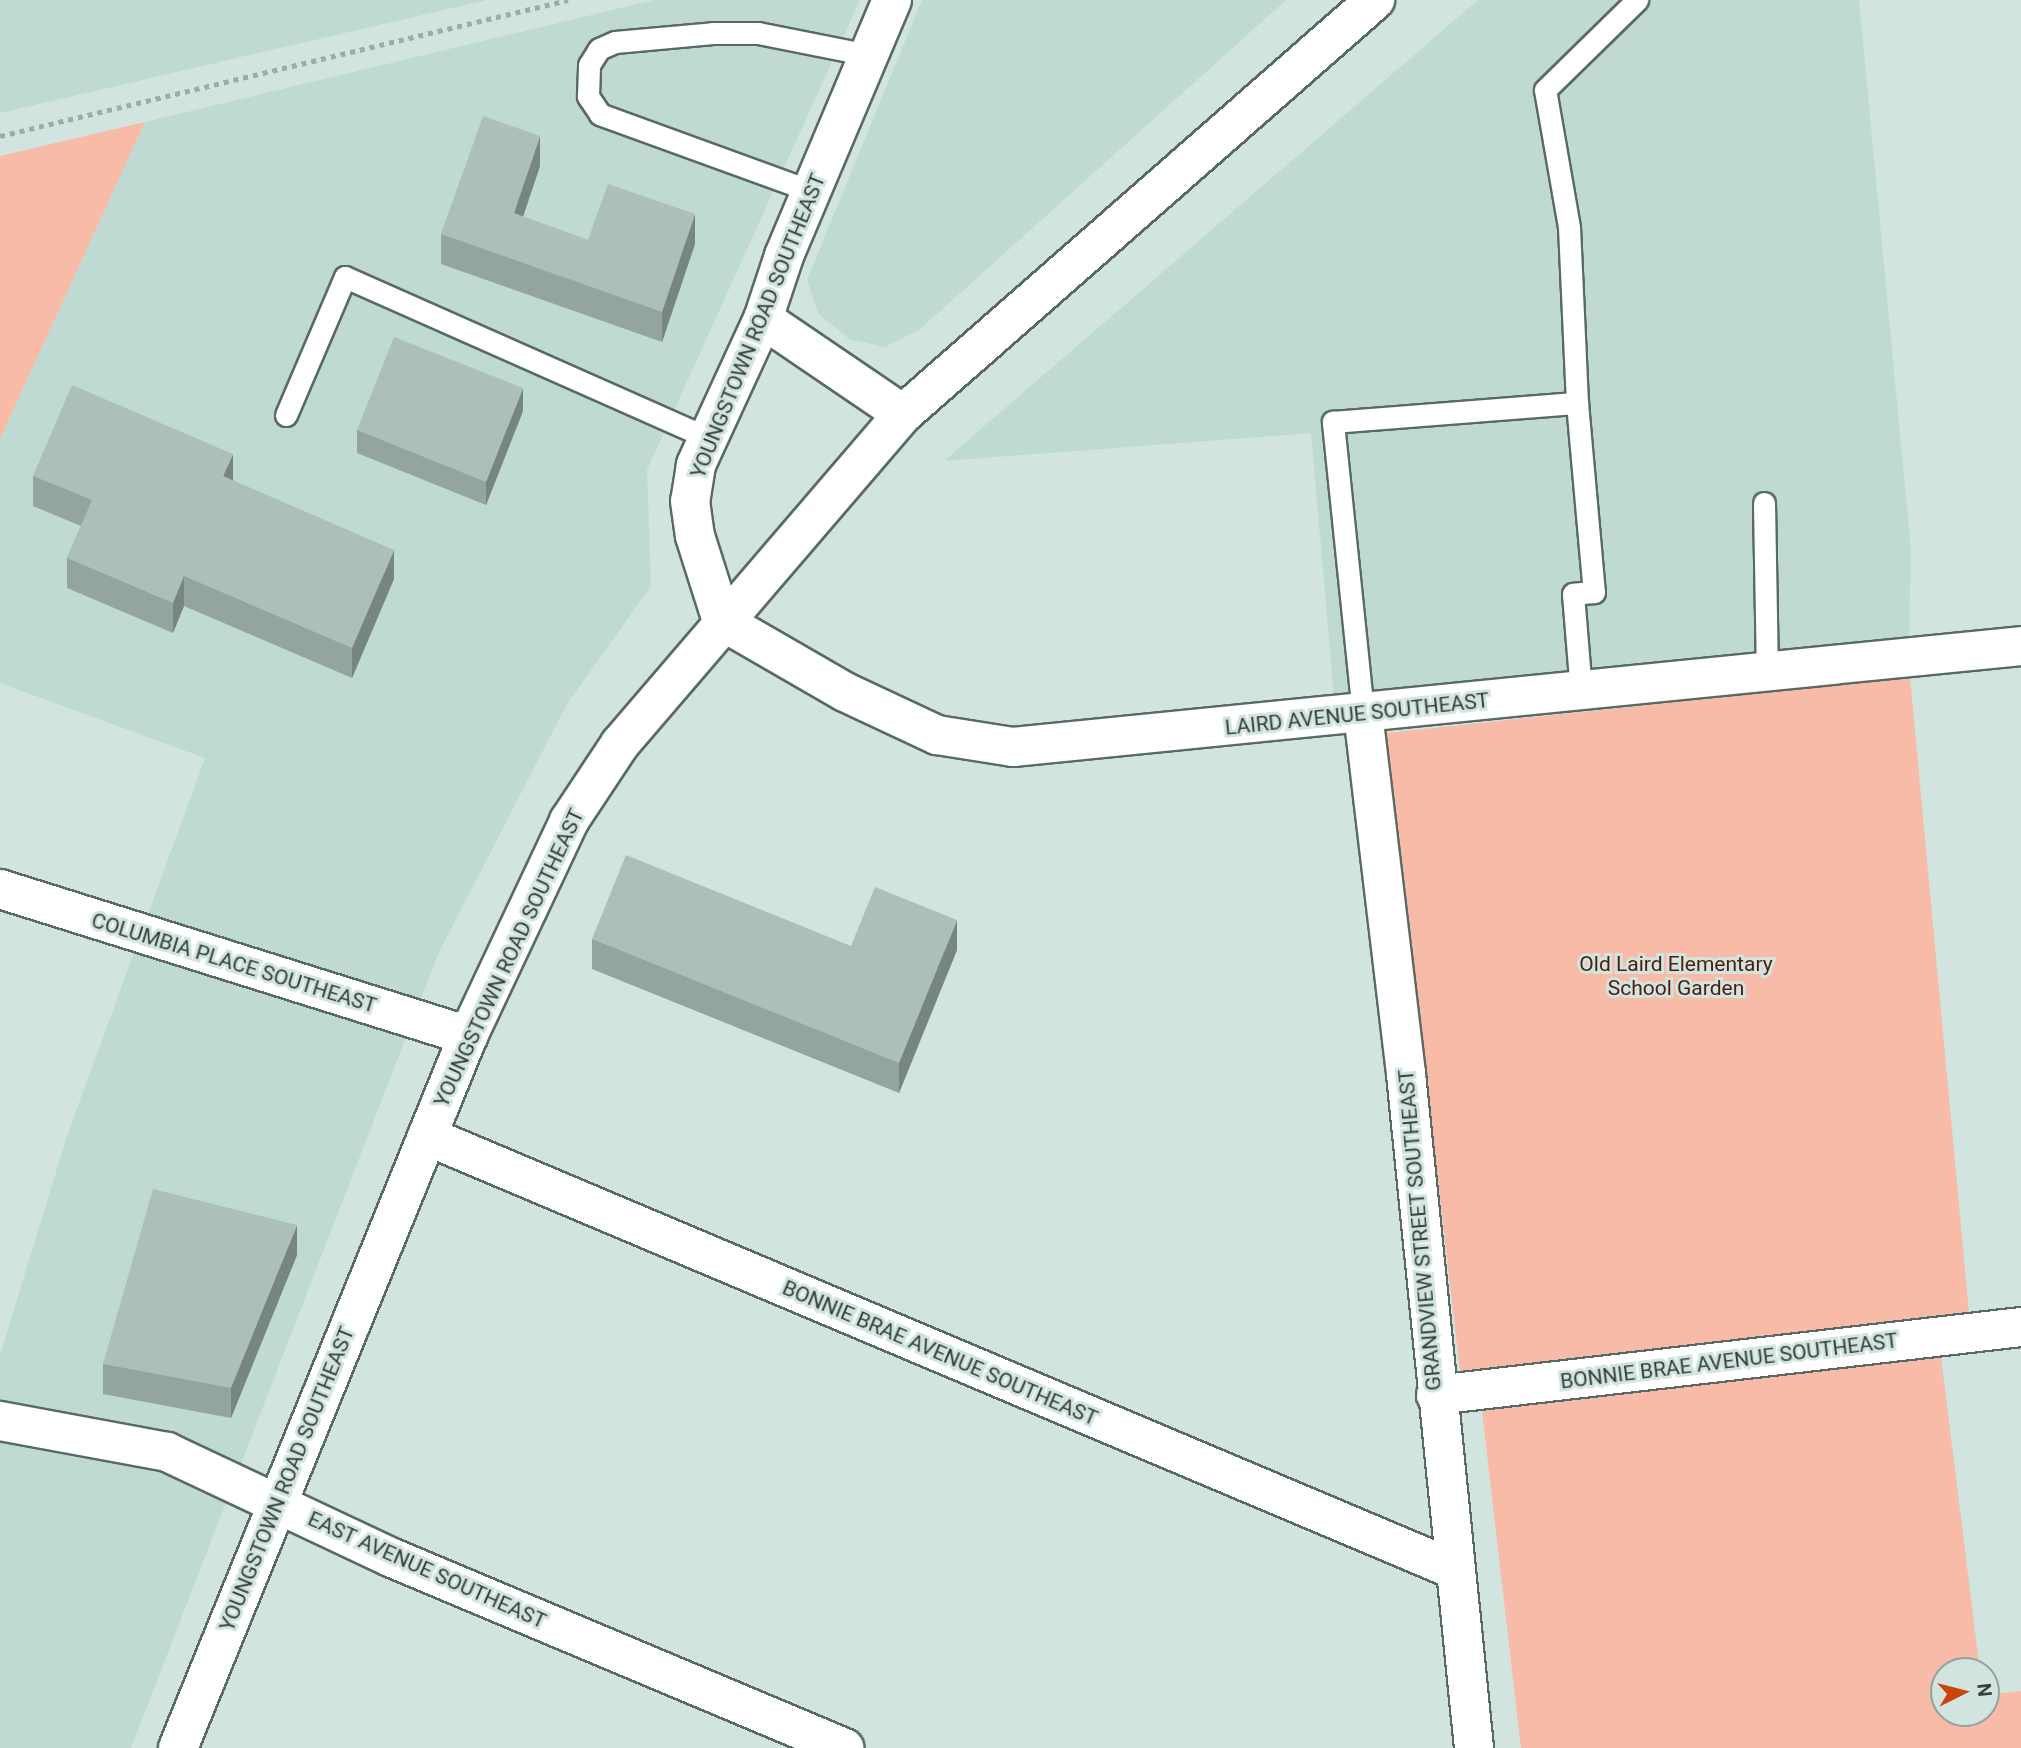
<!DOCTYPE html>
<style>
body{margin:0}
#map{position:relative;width:2021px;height:1748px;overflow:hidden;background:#d1e4df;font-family:Roboto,sans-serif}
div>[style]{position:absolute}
.built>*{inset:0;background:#bedad3}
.green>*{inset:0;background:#f7bba7}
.path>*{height:4.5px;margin-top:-2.25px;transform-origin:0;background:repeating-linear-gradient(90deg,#9caca8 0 5px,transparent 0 10px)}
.roads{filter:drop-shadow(2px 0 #596a66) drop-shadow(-2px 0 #596a66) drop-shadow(0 2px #596a66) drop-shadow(0 -2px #596a66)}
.service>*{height:21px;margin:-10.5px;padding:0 10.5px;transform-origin:10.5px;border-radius:10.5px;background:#fff}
.minor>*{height:38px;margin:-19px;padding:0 19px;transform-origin:19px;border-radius:19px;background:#fff}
.tertiary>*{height:38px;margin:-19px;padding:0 19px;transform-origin:19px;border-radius:19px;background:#fff}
.primary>*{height:38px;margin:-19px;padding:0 19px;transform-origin:19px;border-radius:19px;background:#fff}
.wall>*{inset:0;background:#94a4a0}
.shaded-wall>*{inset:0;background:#788682}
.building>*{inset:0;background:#acbfba}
span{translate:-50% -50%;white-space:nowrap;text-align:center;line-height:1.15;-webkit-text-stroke:6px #d1e4df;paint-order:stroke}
.street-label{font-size:21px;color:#373f3d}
.park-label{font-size:21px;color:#4e1d0c}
.north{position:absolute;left:1930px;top:1657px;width:70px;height:70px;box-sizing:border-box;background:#d1e4df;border:2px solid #93a29e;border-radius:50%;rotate:84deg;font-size:19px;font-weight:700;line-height:28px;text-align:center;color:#373f3d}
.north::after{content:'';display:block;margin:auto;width:24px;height:32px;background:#cb4509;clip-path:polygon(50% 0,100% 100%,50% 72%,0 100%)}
</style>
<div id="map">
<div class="built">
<i style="clip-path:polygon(0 0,487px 0,0 113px)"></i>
<i style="clip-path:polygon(654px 0,860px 0,647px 470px,651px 586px,567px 704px,439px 952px,131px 1748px,0 1748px,0 1355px,67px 1136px,205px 758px,0 683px,0 439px,145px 122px)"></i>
<i style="clip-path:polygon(922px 0,1286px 0,919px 330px,885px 347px,849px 339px,818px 313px,807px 280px)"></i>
<i style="clip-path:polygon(1478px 0,1859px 0,1911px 551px,1909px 636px,1334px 695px,1311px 433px,944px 461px)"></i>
</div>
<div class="green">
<i style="clip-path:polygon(145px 122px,0 439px,0 156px)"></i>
<i style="clip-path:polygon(1910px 677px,1969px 1313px,1460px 1371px,1386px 733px)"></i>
<i style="clip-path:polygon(1941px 1357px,1980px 1671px,1944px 1671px,1944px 1713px,1986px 1713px,1986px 1695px,2021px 1691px,2021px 1748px,1521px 1748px,1482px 1411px)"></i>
</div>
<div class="path">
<i style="left:0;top:136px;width:584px;rotate:-13.47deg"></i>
</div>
<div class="roads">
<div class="service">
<i style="left:811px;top:191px;width:225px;rotate:-160deg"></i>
<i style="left:600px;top:114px;width:22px;rotate:-124deg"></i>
<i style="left:588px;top:96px;width:31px;rotate:-88deg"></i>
<i style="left:589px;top:65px;width:19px;rotate:-58deg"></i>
<i style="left:599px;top:49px;width:17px;rotate:-24deg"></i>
<i style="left:615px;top:42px;width:98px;rotate:-5.2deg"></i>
<i style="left:713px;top:33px;width:45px"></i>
<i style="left:758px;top:33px;width:113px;rotate:11.2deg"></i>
<i style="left:1577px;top:403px;width:190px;rotate:84.9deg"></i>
<i style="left:1594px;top:592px;width:21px;rotate:175deg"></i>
<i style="left:1573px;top:594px;width:97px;rotate:85.3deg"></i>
<i style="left:286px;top:415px;width:150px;rotate:-66.9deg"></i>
<i style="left:345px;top:277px;width:398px;rotate:23.9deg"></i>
<i style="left:1764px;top:503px;width:169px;rotate:89deg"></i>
<i style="left:1363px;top:713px;width:293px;rotate:-95.9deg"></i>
<i style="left:1333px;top:422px;width:245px;rotate:-4.5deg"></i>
<i style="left:1577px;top:403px;width:176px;rotate:-92.6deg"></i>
<i style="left:1569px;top:227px;width:139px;rotate:-99.9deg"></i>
<i style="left:1545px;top:90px;width:129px;rotate:-44.4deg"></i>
</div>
<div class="minor">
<i style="left:763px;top:319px;width:169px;rotate:34.2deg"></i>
<i style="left:1363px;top:713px;width:364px;rotate:83.2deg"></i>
<i style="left:1406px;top:1074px;width:677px;rotate:84.24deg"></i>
<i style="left:0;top:889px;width:491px;rotate:17.4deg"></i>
<i style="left:427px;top:1136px;width:1114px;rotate:22.88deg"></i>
<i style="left:1436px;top:1395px;width:589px;rotate:-6.63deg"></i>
<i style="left:0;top:1421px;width:170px;rotate:10.5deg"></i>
<i style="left:167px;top:1452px;width:246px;rotate:25.2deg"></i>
<i style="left:390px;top:1557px;width:493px;rotate:22.8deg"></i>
</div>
<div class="tertiary">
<i style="left:892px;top:0;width:278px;rotate:112.9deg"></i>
<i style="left:784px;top:256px;width:66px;rotate:108.4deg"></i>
<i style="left:763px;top:319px;width:161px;rotate:114.7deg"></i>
<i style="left:696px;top:465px;width:36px;rotate:99deg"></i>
<i style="left:690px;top:501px;width:35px;rotate:82deg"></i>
<i style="left:695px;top:536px;width:89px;rotate:72.4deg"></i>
<i style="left:722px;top:621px;width:142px;rotate:30deg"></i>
<i style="left:845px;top:692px;width:102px;rotate:25.1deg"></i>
<i style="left:937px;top:735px;width:77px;rotate:9deg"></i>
<i style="left:1013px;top:747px;width:1013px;rotate:-5.72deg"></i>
</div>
<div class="primary">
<i style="left:178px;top:1748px;width:769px;rotate:-67.84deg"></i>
<i style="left:468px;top:1036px;width:238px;rotate:-64.8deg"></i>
<i style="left:569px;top:821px;width:92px;rotate:-56.5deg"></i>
<i style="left:620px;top:744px;width:435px;rotate:-49.4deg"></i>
<i style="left:903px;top:414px;width:628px;rotate:-41.25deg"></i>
</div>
</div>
<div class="wall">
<i style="clip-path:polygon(540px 166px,523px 217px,588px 240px,695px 244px,662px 342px,441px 264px,441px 234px)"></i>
<i style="clip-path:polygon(523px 411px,486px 505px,357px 453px,357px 430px)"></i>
<i style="clip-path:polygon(33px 476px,233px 480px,394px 579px,352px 678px,184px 606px,173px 633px,67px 588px,67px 558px,81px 526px,33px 506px)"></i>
<i style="clip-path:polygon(592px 939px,851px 946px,957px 950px,899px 1093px,592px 969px)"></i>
<i style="clip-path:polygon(297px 1255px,231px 1418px,103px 1394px,103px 1364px)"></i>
</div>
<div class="shaded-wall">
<i style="clip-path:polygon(540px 136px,540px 166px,514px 243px,514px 213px)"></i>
<i style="clip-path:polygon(695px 214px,695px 244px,662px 342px,662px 312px)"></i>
<i style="clip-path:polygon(523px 388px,523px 411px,486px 505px,486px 482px)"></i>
<i style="clip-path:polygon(233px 454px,233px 484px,223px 476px)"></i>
<i style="clip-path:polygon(394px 550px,394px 579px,352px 678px,352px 648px)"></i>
<i style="clip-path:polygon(184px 576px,184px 606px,173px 633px,173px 603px)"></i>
<i style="clip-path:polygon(957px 920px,957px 950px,899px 1093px,899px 1063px)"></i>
<i style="clip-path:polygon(297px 1225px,297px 1255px,231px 1418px,231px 1388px)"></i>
</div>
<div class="building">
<i style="clip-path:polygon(483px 116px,540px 136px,514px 213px,588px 240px,608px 184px,695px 214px,662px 312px,441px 234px)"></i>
<i style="clip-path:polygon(394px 337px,523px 388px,486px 482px,357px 430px)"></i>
<i style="clip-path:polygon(72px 385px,233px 454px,223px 476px,394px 550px,352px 648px,184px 576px,173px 603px,67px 558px,92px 500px,33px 476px)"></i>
<i style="clip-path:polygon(626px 855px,851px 946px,875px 887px,957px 920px,899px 1063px,592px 939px)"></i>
<i style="clip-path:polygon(153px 1189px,297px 1225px,231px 1388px,103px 1364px)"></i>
</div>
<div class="street-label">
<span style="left:758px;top:326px;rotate:-68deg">YOUNGSTOWN ROAD SOUTHEAST</span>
<span style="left:1357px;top:714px;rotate:-6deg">LAIRD AVENUE SOUTHEAST</span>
<span style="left:509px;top:958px;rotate:-65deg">YOUNGSTOWN ROAD SOUTHEAST</span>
<span style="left:234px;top:963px;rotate:17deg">COLUMBIA PLACE SOUTHEAST</span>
<span style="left:1420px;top:1230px;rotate:-95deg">GRANDVIEW STREET SOUTHEAST</span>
<span style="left:940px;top:1353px;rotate:23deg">BONNIE BRAE AVENUE SOUTHEAST</span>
<span style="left:1729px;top:1361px;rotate:-7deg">BONNIE BRAE AVENUE SOUTHEAST</span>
<span style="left:287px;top:1479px;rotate:-68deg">YOUNGSTOWN ROAD SOUTHEAST</span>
<span style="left:427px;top:1570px;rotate:24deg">EAST AVENUE SOUTHEAST</span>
</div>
<div class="park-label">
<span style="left:1676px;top:976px">Old Laird Elementary<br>School Garden</span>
</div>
<div class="north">N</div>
</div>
